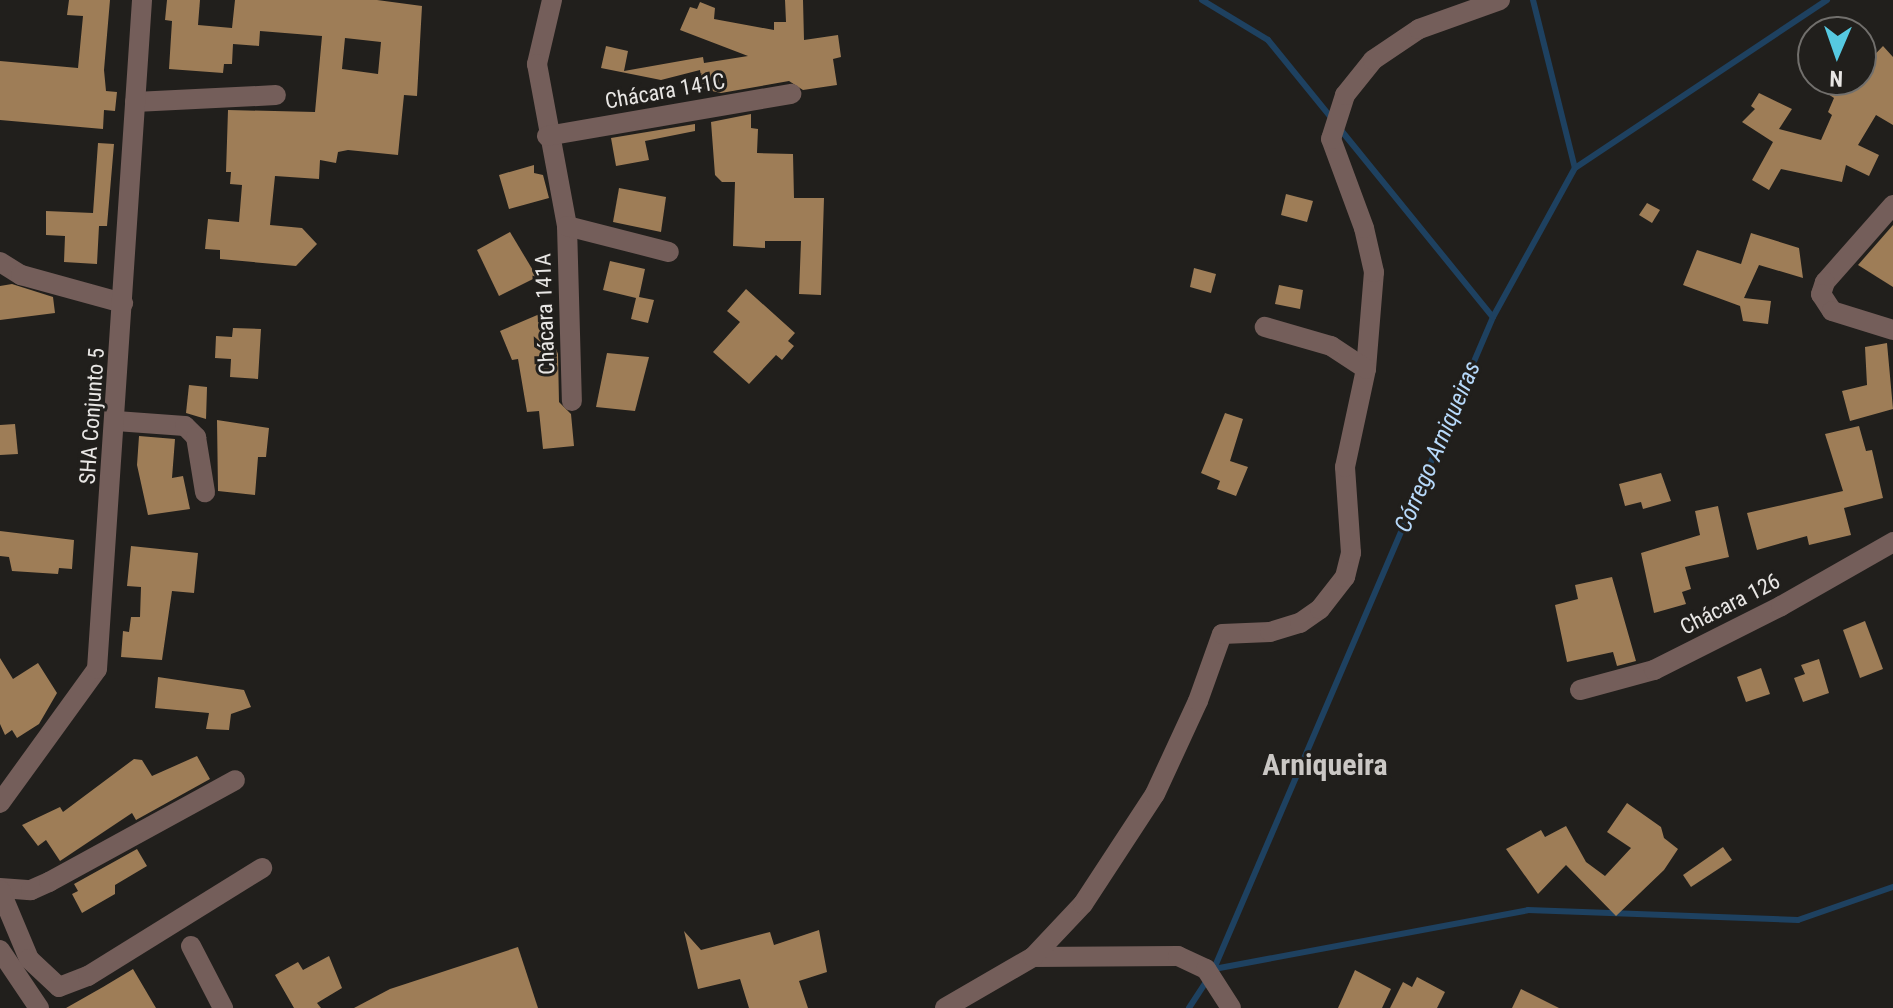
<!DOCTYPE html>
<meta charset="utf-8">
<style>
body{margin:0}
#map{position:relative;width:1893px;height:1008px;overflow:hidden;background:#211f1c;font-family:"Roboto Condensed",sans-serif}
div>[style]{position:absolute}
.stream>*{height:6px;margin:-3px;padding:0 3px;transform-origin:3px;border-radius:3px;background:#1e4160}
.building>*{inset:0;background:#9e7d57}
.minor>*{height:20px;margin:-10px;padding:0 10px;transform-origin:10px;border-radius:10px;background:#745e5a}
span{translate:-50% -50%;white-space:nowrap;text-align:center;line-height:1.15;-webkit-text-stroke:6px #211f1c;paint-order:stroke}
.street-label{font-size:22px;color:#e8e6e4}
.water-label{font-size:24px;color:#b7d9fa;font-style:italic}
.district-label{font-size:30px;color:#cac7c4;font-weight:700}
.north{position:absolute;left:1797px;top:16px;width:80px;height:80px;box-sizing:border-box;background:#211f1c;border:2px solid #716f6c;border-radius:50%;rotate:182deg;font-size:22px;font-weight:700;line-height:32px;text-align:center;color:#e8e6e4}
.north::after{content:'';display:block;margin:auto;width:28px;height:36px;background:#56c9e1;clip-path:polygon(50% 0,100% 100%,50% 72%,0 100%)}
</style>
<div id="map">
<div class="stream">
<i style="left:1202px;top:0;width:77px;rotate:31.2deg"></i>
<i style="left:1268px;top:40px;width:103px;rotate:50.9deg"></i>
<i style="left:1533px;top:0;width:173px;rotate:76deg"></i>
<i style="left:1340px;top:129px;width:242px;rotate:50.9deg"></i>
<i style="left:1214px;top:969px;width:319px;rotate:-10.6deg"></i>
<i style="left:1528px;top:910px;width:270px;rotate:2.1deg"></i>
<i style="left:1798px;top:920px;width:101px;rotate:-19.2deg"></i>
<i style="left:1213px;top:971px;width:711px;rotate:-66.82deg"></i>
<i style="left:1493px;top:317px;width:170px;rotate:-61.2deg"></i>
<i style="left:1575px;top:168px;width:303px;rotate:-33.7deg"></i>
<i style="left:1189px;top:1008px;width:33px;rotate:-57deg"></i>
</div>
<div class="building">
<i style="clip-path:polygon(69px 0,110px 0,104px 70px,106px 91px,117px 92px,115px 111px,104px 110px,103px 129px,0 120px,0 61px,78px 68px,83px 16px,67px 15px)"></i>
<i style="clip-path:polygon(evenodd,167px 0,200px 0,198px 25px,232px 28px,235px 0,377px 0,422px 6px,417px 96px,404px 95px,398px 155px,348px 150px,338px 152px,336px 163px,320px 160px,319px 179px,275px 176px,270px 225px,302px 228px,317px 244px,296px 266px,220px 259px,220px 250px,205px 249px,208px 219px,239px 222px,242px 185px,230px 184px,231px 172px,226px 172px,228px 110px,315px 112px,322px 36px,260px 31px,259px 46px,233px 44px,232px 64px,224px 64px,223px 73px,169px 69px,172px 21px,165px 20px,167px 0,345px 38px,381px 42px,378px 74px,342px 69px,345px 38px)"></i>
<i style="clip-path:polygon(785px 0,803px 0,804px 40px,838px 35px,841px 57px,833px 59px,837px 85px,803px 90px,789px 81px,721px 93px,703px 89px,700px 70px,661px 80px,601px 68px,606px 46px,628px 51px,624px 71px,703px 57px,704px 63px,748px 56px,680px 30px,690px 7px,697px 9px,700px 2px,715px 8px,714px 19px,774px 30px,774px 22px,786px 22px)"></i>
<i style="clip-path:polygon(1883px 46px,1893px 57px,1893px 125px,1876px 115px,1858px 145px,1879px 155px,1869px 176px,1846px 165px,1842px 182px,1781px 169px,1769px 190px,1752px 180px,1773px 142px,1742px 122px,1755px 109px,1751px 106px,1759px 93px,1792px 109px,1779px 129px,1821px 140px,1832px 115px,1828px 112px,1834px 98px,1828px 94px,1836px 80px,1861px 80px,1861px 69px)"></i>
<i style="clip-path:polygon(751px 114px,751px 128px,758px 129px,757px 153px,793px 154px,794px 198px,824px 198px,821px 295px,799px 294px,801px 241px,765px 241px,765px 248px,733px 246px,735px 182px,722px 182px,715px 175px,711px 122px)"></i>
<i style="clip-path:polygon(695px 124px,695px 131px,645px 141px,649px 160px,616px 166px,611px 138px)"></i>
<i style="clip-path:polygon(98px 143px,114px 144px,107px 226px,99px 226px,97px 264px,64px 262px,65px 236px,46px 235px,46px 211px,93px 213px)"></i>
<i style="clip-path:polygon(534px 165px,534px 173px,543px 175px,549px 198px,509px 209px,499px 175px)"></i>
<i style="clip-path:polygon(619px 188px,666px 197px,661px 232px,613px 222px)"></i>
<i style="clip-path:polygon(1286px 194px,1313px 201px,1307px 222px,1281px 215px)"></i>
<i style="clip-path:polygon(1647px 203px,1660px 210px,1652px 223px,1639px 215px)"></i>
<i style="clip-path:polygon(1893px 225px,1893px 287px,1858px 265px)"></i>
<i style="clip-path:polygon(510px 232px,537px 277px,499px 296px,477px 250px)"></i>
<i style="clip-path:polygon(1751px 233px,1799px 248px,1803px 278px,1759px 265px,1744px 298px,1771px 301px,1768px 324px,1743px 321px,1740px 306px,1683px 285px,1697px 250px,1741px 264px)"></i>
<i style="clip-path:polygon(610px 261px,645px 269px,639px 297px,654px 300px,648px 323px,631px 319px,636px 298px,603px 290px)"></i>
<i style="clip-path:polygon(1194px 268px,1216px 274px,1211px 293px,1190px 287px)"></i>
<i style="clip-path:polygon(12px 284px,53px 297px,55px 313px,0 320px,0 286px)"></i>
<i style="clip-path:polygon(1279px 285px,1303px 290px,1300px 309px,1275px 304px)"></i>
<i style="clip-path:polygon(746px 289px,795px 333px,788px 341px,794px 346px,782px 360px,776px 355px,749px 384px,713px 352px,740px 322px,727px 311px)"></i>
<i style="clip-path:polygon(542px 313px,558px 354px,559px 402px,571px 414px,574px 446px,543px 449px,539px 411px,527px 412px,518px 359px,512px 360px,500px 331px)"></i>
<i style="clip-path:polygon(233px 328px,261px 329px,258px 379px,230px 377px,231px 359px,215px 358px,216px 336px,232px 337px)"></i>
<i style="clip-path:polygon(1887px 343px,1893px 409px,1850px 421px,1842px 391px,1867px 385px,1865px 347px)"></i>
<i style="clip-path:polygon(607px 353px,649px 357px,635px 411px,596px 407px)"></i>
<i style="clip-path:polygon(189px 385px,207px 387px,206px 419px,186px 413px)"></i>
<i style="clip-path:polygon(1225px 413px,1243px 419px,1230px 461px,1248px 467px,1236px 496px,1217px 489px,1220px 481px,1201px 473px)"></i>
<i style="clip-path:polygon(217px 420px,269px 428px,266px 457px,258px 457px,255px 495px,218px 491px)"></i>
<i style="clip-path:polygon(15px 424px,18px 454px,0 455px,0 425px)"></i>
<i style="clip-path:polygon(1859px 426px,1866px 451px,1872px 450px,1883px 498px,1844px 508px,1851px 535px,1809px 545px,1807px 536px,1757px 550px,1747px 513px,1843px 491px,1825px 434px)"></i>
<i style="clip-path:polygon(139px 436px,175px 439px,172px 478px,183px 476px,190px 509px,148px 515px,137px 465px)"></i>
<i style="clip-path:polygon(1661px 473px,1671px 501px,1643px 509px,1641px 502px,1625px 506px,1619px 484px)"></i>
<i style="clip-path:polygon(1718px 506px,1729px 557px,1685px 567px,1691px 589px,1682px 592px,1686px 604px,1654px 613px,1641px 553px,1700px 535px,1695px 511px)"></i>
<i style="clip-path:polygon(0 531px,74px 540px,72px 569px,59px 568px,58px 574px,12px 571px,9px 557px,0 556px)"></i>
<i style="clip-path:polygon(131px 546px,198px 553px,194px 593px,172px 591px,162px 660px,121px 657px,123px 631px,129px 632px,131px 617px,140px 617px,141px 587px,127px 586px)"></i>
<i style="clip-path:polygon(1612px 577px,1636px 661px,1617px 666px,1613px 652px,1567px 662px,1555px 605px,1578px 599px,1575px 585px)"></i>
<i style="clip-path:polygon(1865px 621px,1883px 669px,1860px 678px,1843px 630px)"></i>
<i style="clip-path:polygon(0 658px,13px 679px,38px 663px,57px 693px,39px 724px,17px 738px,12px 730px,5px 735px,0 724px)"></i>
<i style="clip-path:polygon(1819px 659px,1829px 693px,1803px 702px,1794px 678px,1805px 674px,1801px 665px)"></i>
<i style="clip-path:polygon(1761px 668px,1770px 694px,1746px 702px,1737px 677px)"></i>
<i style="clip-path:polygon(158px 677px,244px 690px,251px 707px,231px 714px,229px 730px,206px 729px,209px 713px,155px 708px)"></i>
<i style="clip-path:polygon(197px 756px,210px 779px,136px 820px,132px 813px,60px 861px,46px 840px,38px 846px,22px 825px,60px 807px,63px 812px,134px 759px,142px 760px,152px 776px)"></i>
<i style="clip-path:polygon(1627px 803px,1661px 827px,1664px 838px,1678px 849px,1664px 870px,1616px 916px,1566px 865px,1538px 894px,1506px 849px,1541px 830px,1545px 837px,1566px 826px,1586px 862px,1605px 876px,1631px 848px,1607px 832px)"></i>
<i style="clip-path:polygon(1723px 847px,1732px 860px,1691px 887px,1683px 875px)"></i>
<i style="clip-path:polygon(137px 849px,147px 866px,115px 885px,115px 894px,82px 913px,72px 894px,78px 891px,74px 884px)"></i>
<i style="clip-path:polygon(819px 930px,827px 972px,799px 981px,808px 1008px,749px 1008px,740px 979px,698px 989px,684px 931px,701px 950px,770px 932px,774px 945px)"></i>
<i style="clip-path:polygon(518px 947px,538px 1008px,354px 1008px,390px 989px)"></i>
<i style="clip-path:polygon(329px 956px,342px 988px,317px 1003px,321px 1008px,294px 1008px,275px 975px,298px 962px,303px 970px)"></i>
<i style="clip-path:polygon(133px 969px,156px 1008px,66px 1008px,103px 987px)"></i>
<i style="clip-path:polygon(1355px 970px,1391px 989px,1382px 1008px,1338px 1008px)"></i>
<i style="clip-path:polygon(1417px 977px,1445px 992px,1437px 1008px,1390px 1008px,1403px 982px,1412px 987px)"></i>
<i style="clip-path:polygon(1521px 989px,1559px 1008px,1512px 1008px)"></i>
</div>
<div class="minor">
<i style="left:552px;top:0;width:66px;rotate:103.2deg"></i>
<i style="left:537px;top:64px;width:165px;rotate:79.5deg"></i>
<i style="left:567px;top:226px;width:175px;rotate:88.4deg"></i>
<i style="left:135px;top:102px;width:141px;rotate:-2.8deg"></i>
<i style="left:547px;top:136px;width:248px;rotate:-9.8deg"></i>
<i style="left:1893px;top:205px;width:103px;rotate:131.4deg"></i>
<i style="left:1825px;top:282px;width:13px;rotate:108deg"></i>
<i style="left:1821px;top:294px;width:20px;rotate:57deg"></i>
<i style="left:1832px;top:311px;width:64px;rotate:17.3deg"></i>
<i style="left:567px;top:226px;width:105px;rotate:14.3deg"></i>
<i style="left:0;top:262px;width:25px;rotate:32deg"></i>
<i style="left:21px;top:275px;width:106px;rotate:15.4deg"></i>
<i style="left:1366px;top:369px;width:97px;rotate:-85.3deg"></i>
<i style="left:1374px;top:272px;width:45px;rotate:-102.8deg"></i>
<i style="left:1364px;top:228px;width:95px;rotate:-110.3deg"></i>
<i style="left:1331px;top:139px;width:46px;rotate:-72.3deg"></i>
<i style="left:1345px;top:95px;width:45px;rotate:-51.3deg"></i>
<i style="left:1373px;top:60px;width:55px;rotate:-34deg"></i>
<i style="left:1419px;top:29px;width:86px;rotate:-19.7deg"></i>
<i style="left:116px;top:421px;width:69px;rotate:4.1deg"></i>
<i style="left:185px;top:426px;width:16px;rotate:45deg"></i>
<i style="left:196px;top:437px;width:56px;rotate:80.7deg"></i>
<i style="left:1580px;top:690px;width:77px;rotate:-15.1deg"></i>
<i style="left:1654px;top:670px;width:142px;rotate:-26.7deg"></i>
<i style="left:1781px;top:606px;width:129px;rotate:-29.7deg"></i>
<i style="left:0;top:803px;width:165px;rotate:-54.1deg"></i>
<i style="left:97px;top:669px;width:671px;rotate:-86.15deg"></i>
<i style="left:0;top:888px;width:31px;rotate:4deg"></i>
<i style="left:31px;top:890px;width:20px;rotate:-24deg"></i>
<i style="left:49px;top:882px;width:212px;rotate:-28.7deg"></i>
<i style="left:0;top:890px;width:75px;rotate:67.2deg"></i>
<i style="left:29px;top:959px;width:41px;rotate:43deg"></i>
<i style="left:59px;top:987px;width:31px;rotate:-21deg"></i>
<i style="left:88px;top:976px;width:205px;rotate:-31.8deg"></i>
<i style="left:191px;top:946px;width:70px;rotate:62.7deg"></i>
<i style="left:0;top:950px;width:70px;rotate:56.1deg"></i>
<i style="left:1033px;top:957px;width:145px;rotate:-0.4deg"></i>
<i style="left:1178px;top:956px;width:31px;rotate:25deg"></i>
<i style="left:1206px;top:969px;width:46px;rotate:57.3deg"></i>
<i style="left:945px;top:1008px;width:102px;rotate:-30.1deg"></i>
<i style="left:1033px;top:957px;width:73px;rotate:-46.7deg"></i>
<i style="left:1083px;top:904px;width:131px;rotate:-56.8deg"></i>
<i style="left:1155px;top:794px;width:102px;rotate:-65.2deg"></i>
<i style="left:1198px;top:701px;width:71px;rotate:-70.3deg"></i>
<i style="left:1222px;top:634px;width:48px;rotate:-2.4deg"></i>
<i style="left:1270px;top:632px;width:31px;rotate:-17deg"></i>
<i style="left:1300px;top:623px;width:24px;rotate:-35deg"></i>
<i style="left:1320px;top:609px;width:41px;rotate:-52deg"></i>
<i style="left:1345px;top:577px;width:25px;rotate:-76deg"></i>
<i style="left:1351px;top:553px;width:86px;rotate:-94deg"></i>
<i style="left:1345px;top:467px;width:100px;rotate:-77.9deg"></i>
<i style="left:1366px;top:369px;width:42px;rotate:-146.7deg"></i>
<i style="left:1331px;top:346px;width:69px;rotate:-163.9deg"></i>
</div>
<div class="street-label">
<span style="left:665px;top:91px;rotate:-10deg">Chácara 141C</span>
<span style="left:545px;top:314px;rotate:-92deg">Chácara 141A</span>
<span style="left:92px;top:416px;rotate:-86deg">SHA Conjunto 5</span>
<span style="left:1730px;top:604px;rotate:-27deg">Chácara 126</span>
</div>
<div class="water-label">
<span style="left:1438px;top:447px;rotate:-67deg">Córrego Arniqueiras</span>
</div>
<div class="district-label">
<span style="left:1325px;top:765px">Arniqueira</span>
</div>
<div class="north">N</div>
</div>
